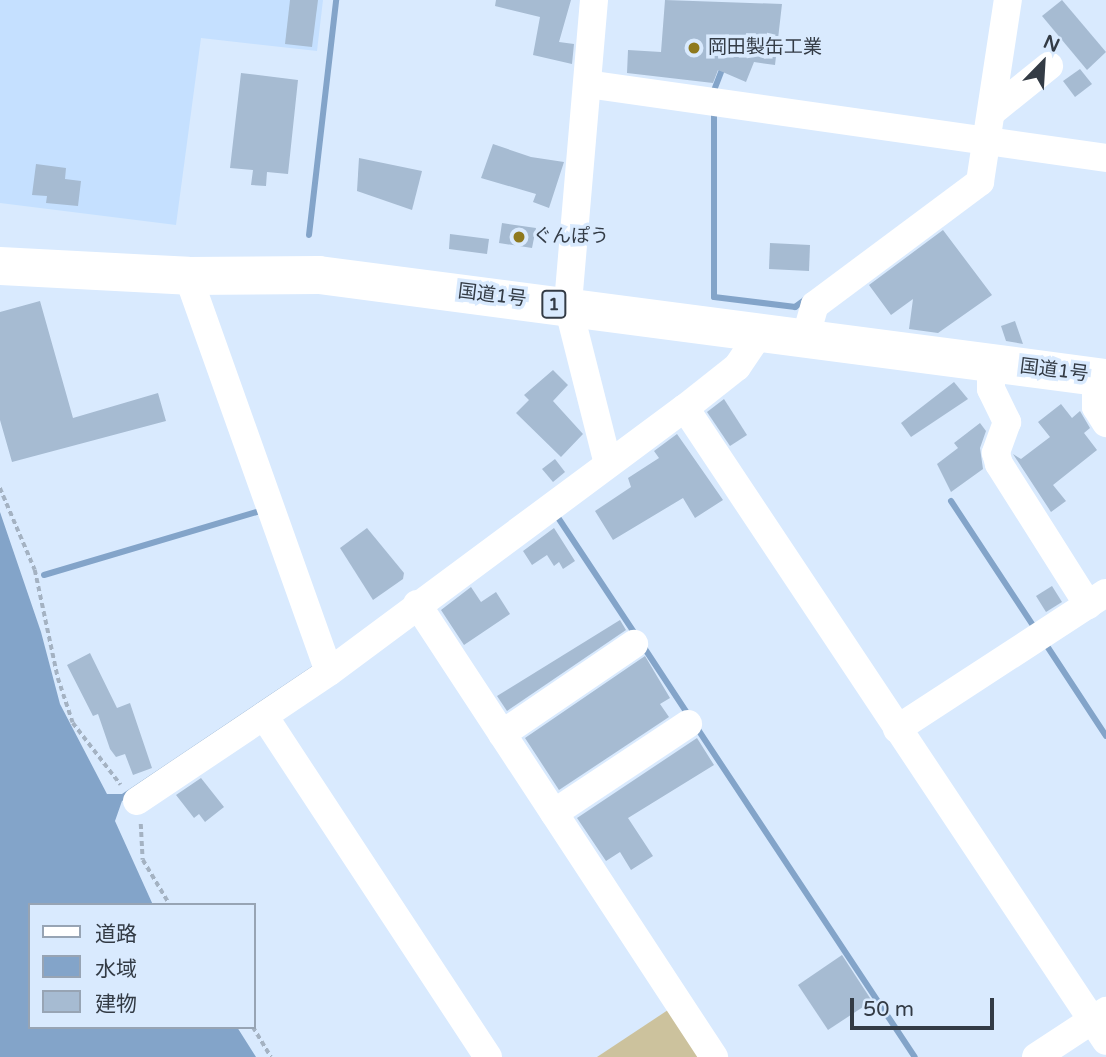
<!DOCTYPE html>
<meta charset="utf-8">
<style>
body{margin:0}
#map{position:relative;width:1106px;height:1057px;overflow:hidden;background:#d9eafe;font-family:"Varela Round","Noto Sans JP",sans-serif}
div>[style]{position:absolute}
.built>*{inset:0;background:#c5e0ff}
.green>*{inset:0;background:#ccc29d}
.water>*{inset:0;background:#83a4c9}
.stream>*{height:6px;margin:-3px;padding:0 3px;transform-origin:3px;border-radius:3px;background:#83a4c9}
.building>*{inset:0;background:#a6bbd2}
.path>*{height:3.5px;margin-top:-1.75px;transform-origin:0;background:repeating-linear-gradient(90deg,#a4b2c2 0 5px,transparent 0 8.5px)}
.minor>*{height:28px;margin:-14px;padding:0 14px;transform-origin:14px;border-radius:14px;background:#fff}
.highway>*{height:38px;margin:-19px;padding:0 19px;transform-origin:19px;border-radius:19px;background:#fff}
.dots>*{width:19px;height:19px;translate:-50% -50%;box-sizing:border-box;border:4px solid #d9eafe;border-radius:50%}
span{translate:-50% -50%;white-space:nowrap;text-align:center;line-height:1.15;-webkit-text-stroke:7px #d9eafe;paint-order:stroke}
.shield-label span{padding:2px 5px;background:#d9eafe;border:2px solid;border-radius:5px;-webkit-text-stroke-width:0}
.shield-label{font-size:18px;color:#333b45;font-weight:700}
.poi-label{font-size:19px;color:#333b45}
.left{translate:0 -50%;text-align:left}
.street-label{font-size:19px;color:#333b45}
.legend{position:absolute;left:28px;top:903px;width:228px;height:126px;box-sizing:border-box;background:#d9eafe;border:2px solid #97a4b4;margin:0;padding:9px 12px;list-style:none;font-size:21px;color:#333b45}
.legend li{display:flex;align-items:center;gap:14px;height:35px}
.legend b{width:35px;border:2px solid #97a4b4}
.north{position:absolute;left:1008px;top:28px;width:70px;height:70px;-webkit-text-stroke:5px #d9eafe;paint-order:stroke;rotate:24deg;font-size:19px;font-weight:700;line-height:28px;text-align:center;color:#333b45}
.north::after{content:'';display:block;margin:auto;width:24px;height:32px;background:#333b45;clip-path:polygon(50% 0,100% 100%,50% 72%,0 100%)}
.scale{position:absolute;left:850px;top:998px;width:144px;height:32px;box-sizing:border-box;border:4px solid #333b45;border-top:0;padding-left:9px;font-size:21px;line-height:24px;white-space:nowrap;color:#333b45;-webkit-text-stroke:5px #d9eafe;paint-order:stroke}
</style>
<div id="map">
<div class="built">
<i style="clip-path:polygon(0 0,323px 0,317px 51px,201px 38px,176px 225px,0 203px)"></i>
</div>
<div class="green">
<i style="clip-path:polygon(674px 1006px,707px 1057px,597px 1057px)"></i>
</div>
<div class="water">
<i style="clip-path:polygon(0 512px,41px 632px,60px 704px,107px 794px,122px 794px,317px 663px,319px 669px,122px 801px,115px 821px,153px 905px,30px 905px,30px 1027px,237px 1027px,256px 1057px,0 1057px)"></i>
</div>
<div class="stream">
<i style="left:713px;top:93px;width:30px;rotate:-69deg"></i>
<i style="left:714px;top:111px;width:186px;rotate:90deg"></i>
<i style="left:714px;top:297px;width:82px;rotate:7deg"></i>
<i style="left:795px;top:307px;width:14px;rotate:-36deg"></i>
<i style="left:309px;top:235px;width:237px;rotate:-83.4deg"></i>
<i style="left:951px;top:501px;width:154px;rotate:56.6deg"></i>
<i style="left:557px;top:516px;width:145px;rotate:56.5deg"></i>
<i style="left:44px;top:575px;width:225px;rotate:-16.5deg"></i>
<i style="left:1045px;top:643px;width:111px;rotate:56.7deg"></i>
<i style="left:643px;top:646px;width:84px;rotate:56.7deg"></i>
<i style="left:695px;top:725px;width:398px;rotate:56.5deg"></i>
</div>
<div class="building">
<i style="clip-path:polygon(290px 0,318px 0,312px 47px,285px 44px)"></i>
<i style="clip-path:polygon(496px 0,571px 0,559px 42px,574px 44px,572px 64px,533px 55px,540px 17px,495px 6px)"></i>
<i style="clip-path:polygon(665px 0,782px 4px,775px 65px,754px 62px,746px 82px,718px 70px,713px 83px,627px 73px,628px 50px,661px 52px)"></i>
<i style="clip-path:polygon(1062px 0,1106px 52px,1087px 70px,1042px 16px)"></i>
<i style="clip-path:polygon(1080px 69px,1092px 84px,1075px 97px,1063px 81px)"></i>
<i style="clip-path:polygon(241px 73px,298px 80px,288px 174px,267px 172px,266px 186px,251px 185px,253px 170px,230px 168px)"></i>
<i style="clip-path:polygon(493px 144px,531px 157px,564px 162px,549px 208px,533px 202px,536px 194px,481px 178px)"></i>
<i style="clip-path:polygon(359px 158px,422px 171px,412px 210px,357px 191px)"></i>
<i style="clip-path:polygon(36px 164px,66px 168px,65px 179px,81px 181px,78px 206px,46px 203px,47px 196px,32px 195px)"></i>
<i style="clip-path:polygon(502px 223px,536px 228px,532px 248px,499px 243px)"></i>
<i style="clip-path:polygon(943px 230px,992px 295px,938px 333px,909px 329px,913px 299px,891px 315px,869px 285px)"></i>
<i style="clip-path:polygon(450px 234px,489px 239px,487px 254px,449px 249px)"></i>
<i style="clip-path:polygon(770px 243px,810px 245px,809px 271px,769px 269px)"></i>
<i style="clip-path:polygon(40px 301px,73px 418px,158px 393px,166px 421px,12px 462px,0 420px,0 312px)"></i>
<i style="clip-path:polygon(1015px 321px,1023px 344px,1006px 341px,1001px 326px)"></i>
<i style="clip-path:polygon(553px 370px,568px 385px,553px 401px,583px 434px,561px 457px,516px 413px,529px 400px,524px 395px)"></i>
<i style="clip-path:polygon(954px 382px,968px 399px,911px 437px,901px 423px)"></i>
<i style="clip-path:polygon(724px 399px,747px 435px,730px 446px,707px 412px)"></i>
<i style="clip-path:polygon(1061px 404px,1072px 418px,1080px 411px,1090px 428px,1084px 433px,1097px 450px,1053px 485px,1066px 501px,1051px 512px,1013px 454px,1021px 459px,1050px 437px,1038px 422px)"></i>
<i style="clip-path:polygon(980px 423px,986px 431px,980px 448px,983px 469px,951px 492px,937px 464px,958px 448px,954px 443px)"></i>
<i style="clip-path:polygon(677px 434px,723px 500px,695px 518px,683px 498px,613px 540px,595px 511px,631px 487px,628px 478px,659px 458px,654px 451px)"></i>
<i style="clip-path:polygon(555px 459px,565px 472px,553px 482px,542px 469px)"></i>
<i style="clip-path:polygon(367px 528px,404px 573px,403px 579px,373px 600px,340px 548px)"></i>
<i style="clip-path:polygon(554px 528px,575px 561px,563px 569px,559px 562px,554px 566px,547px 555px,532px 565px,523px 551px)"></i>
<i style="clip-path:polygon(1052px 586px,1062px 602px,1046px 612px,1036px 596px)"></i>
<i style="clip-path:polygon(471px 587px,481px 602px,496px 592px,510px 614px,464px 645px,441px 610px)"></i>
<i style="clip-path:polygon(620px 620px,626px 630px,507px 711px,497px 696px)"></i>
<i style="clip-path:polygon(90px 653px,117px 708px,130px 703px,152px 768px,133px 775px,125px 754px,116px 757px,110px 749px,98px 714px,93px 716px,67px 665px)"></i>
<i style="clip-path:polygon(645px 656px,670px 698px,660px 704px,669px 717px,559px 790px,525px 738px)"></i>
<i style="clip-path:polygon(697px 738px,714px 765px,628px 818px,653px 856px,631px 870px,620px 852px,606px 861px,577px 818px)"></i>
<i style="clip-path:polygon(201px 778px,224px 807px,205px 822px,199px 814px,194px 818px,176px 795px)"></i>
<i style="clip-path:polygon(842px 955px,872px 1001px,828px 1030px,798px 985px)"></i>
</div>
<div class="path">
<i style="left:0;top:488px;width:89px;rotate:66.9deg"></i>
<i style="left:35px;top:570px;width:110px;rotate:78deg"></i>
<i style="left:58px;top:678px;width:47px;rotate:71.6deg"></i>
<i style="left:73px;top:723px;width:78px;rotate:52.3deg"></i>
<i style="left:141px;top:824px;width:36px;rotate:87deg"></i>
<i style="left:143px;top:860px;width:52px;rotate:59deg"></i>
<i style="left:253px;top:1027px;width:35px;rotate:59deg"></i>
</div>
<div class="minor">
<i style="left:594px;top:0;width:307px;rotate:94.9deg"></i>
<i style="left:568px;top:306px;width:163px;rotate:75.8deg"></i>
<i style="left:587px;top:84px;width:524px;rotate:8.11deg"></i>
<i style="left:993px;top:111px;width:72px;rotate:-38.8deg"></i>
<i style="left:188px;top:276px;width:420px;rotate:70.4deg"></i>
<i style="left:805px;top:339px;width:35px;rotate:-74deg"></i>
<i style="left:815px;top:305px;width:206px;rotate:-36.7deg"></i>
<i style="left:980px;top:182px;width:184px;rotate:-81.3deg"></i>
<i style="left:991px;top:363px;width:26px;rotate:90deg"></i>
<i style="left:991px;top:389px;width:37px;rotate:64deg"></i>
<i style="left:1007px;top:422px;width:33px;rotate:110deg"></i>
<i style="left:996px;top:453px;width:11px;rotate:75deg"></i>
<i style="left:999px;top:464px;width:167px;rotate:57.7deg"></i>
<i style="left:1096px;top:377px;width:30px;rotate:90deg"></i>
<i style="left:1096px;top:407px;width:19px;rotate:58deg"></i>
<i style="left:685px;top:408px;width:760px;rotate:56.37deg"></i>
<i style="left:417px;top:604px;width:542px;rotate:56.75deg"></i>
<i style="left:264px;top:716px;width:408px;rotate:56.7deg"></i>
<i style="left:897px;top:729px;width:249px;rotate:-33.1deg"></i>
<i style="left:502px;top:734px;width:160px;rotate:-34.3deg"></i>
<i style="left:137px;top:801px;width:231px;rotate:-33.9deg"></i>
<i style="left:329px;top:672px;width:443px;rotate:-36.6deg"></i>
<i style="left:685px;top:408px;width:66px;rotate:-38.3deg"></i>
<i style="left:737px;top:367px;width:41px;rotate:-55.9deg"></i>
<i style="left:554px;top:813px;width:161px;rotate:-33.6deg"></i>
<i style="left:1036px;top:1057px;width:84px;rotate:-33.3deg"></i>
</div>
<div class="highway">
<i style="left:0;top:266px;width:188px;rotate:3deg"></i>
<i style="left:188px;top:276px;width:131px;rotate:-0.4deg"></i>
<i style="left:319px;top:275px;width:794px;rotate:7.46deg"></i>
</div>
<div class="dots">
<i style="left:694px;top:48px;background:#8e791e"></i>
<i style="left:519px;top:237px;background:#8e791e"></i>
</div>
<div class="shield-label">
<span style="left:554px;top:304px">1</span>
</div>
<div class="poi-label">
<span class="left" style="left:708px;top:48px">岡田製缶工業</span>
<span class="left" style="left:533px;top:237px">ぐんぽう</span>
</div>
<div class="street-label">
<span style="left:492px;top:296px;rotate:7deg">国道1号</span>
<span style="left:1054px;top:371px;rotate:7deg">国道1号</span>
</div>
<ul class="legend">
<li><b style="height:9px;background:#fff"></b>道路</li>
<li><b style="height:19px;background:#83a4c9"></b>水域</li>
<li><b style="height:19px;background:#a6bbd2"></b>建物</li>
</ul>
<div class="north">N</div>
<div class="scale">50 m</div>
</div>
